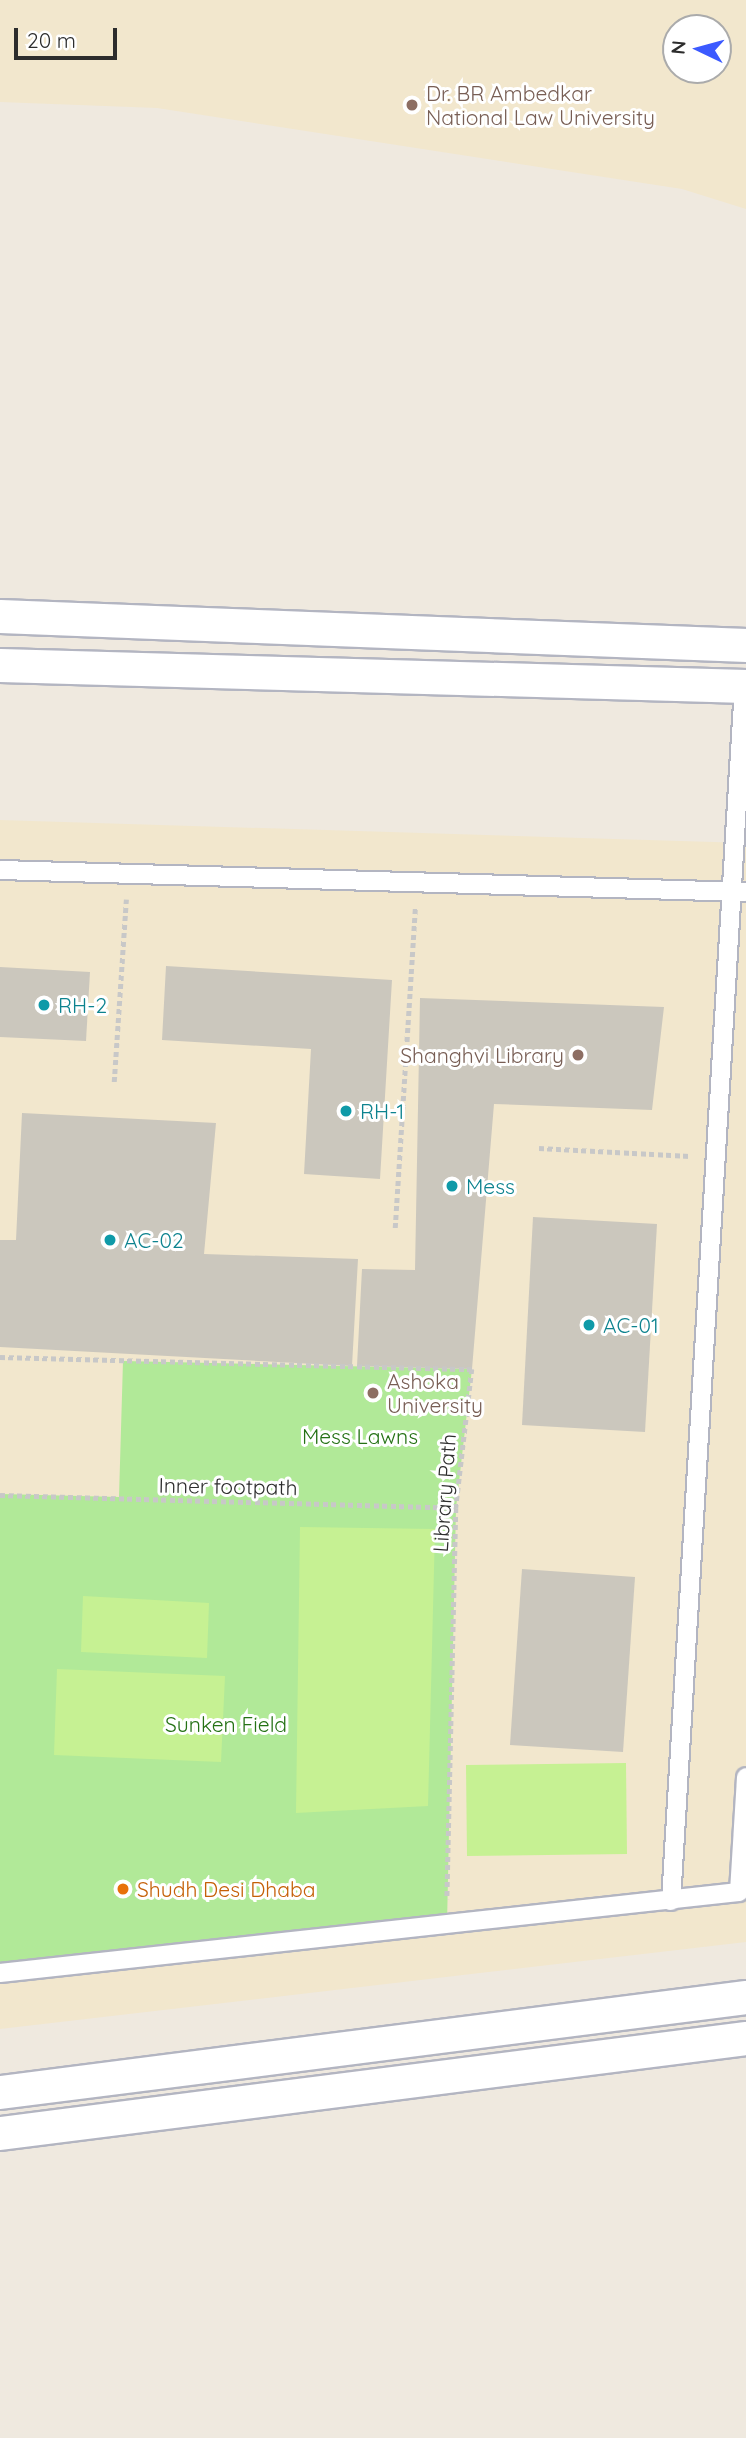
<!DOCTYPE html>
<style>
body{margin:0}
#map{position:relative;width:746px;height:2438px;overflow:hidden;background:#efe9df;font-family:Quicksand,sans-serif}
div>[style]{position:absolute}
.education>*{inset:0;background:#f2e7cd}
.green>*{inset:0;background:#b1e998}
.pitch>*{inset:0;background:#c6f193}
.building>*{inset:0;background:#cbc7bd}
.path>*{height:4.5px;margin-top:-2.25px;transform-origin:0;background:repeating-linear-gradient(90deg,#c8c8c8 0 5px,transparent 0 8.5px)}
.roads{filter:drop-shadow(2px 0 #b3b5c1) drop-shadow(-2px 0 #b3b5c1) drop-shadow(0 2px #b3b5c1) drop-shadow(0 -2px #b3b5c1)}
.service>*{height:18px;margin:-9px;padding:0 9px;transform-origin:9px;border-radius:9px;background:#fff}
.minor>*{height:33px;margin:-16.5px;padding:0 16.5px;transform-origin:16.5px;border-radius:16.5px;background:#fff}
.dots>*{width:19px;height:19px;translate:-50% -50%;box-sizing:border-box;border:4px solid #fff;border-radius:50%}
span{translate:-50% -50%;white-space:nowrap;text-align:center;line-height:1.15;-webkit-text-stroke:6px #fff;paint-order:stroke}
.education-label{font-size:21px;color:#785e54}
.left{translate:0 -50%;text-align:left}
.right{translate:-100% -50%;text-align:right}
.culture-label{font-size:21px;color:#0d838f}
.park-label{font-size:21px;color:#257215}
.street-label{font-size:21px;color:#2d2d2d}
.food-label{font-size:21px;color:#c56008}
.north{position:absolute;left:662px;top:14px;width:70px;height:70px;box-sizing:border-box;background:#fff;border:2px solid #ababab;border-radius:50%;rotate:275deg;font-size:19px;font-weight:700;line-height:28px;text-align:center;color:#2d2d2d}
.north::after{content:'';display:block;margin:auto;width:24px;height:32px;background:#3c5aff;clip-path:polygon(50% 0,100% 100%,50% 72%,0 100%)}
.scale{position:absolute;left:14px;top:28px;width:103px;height:32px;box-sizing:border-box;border:4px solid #2d2d2d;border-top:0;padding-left:9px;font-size:21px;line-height:24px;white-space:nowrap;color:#2d2d2d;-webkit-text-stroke:5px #fff;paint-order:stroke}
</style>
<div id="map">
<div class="education">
<i style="clip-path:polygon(evenodd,0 0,746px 0,746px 209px,682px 189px,157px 108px,0 102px,0 0,718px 28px,718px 70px,676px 70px,676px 28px,718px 28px)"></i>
<i style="clip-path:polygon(0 820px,746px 843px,746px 1942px,0 2029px)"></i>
</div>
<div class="green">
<i style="clip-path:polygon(123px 1361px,472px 1369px,456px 1508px,447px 1924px,0 1973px,0 1494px,119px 1497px)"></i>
</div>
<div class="pitch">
<i style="clip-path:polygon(300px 1527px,435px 1529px,428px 1806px,296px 1813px)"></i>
<i style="clip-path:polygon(83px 1596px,209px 1603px,207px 1658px,81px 1652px)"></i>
<i style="clip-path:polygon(57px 1669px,225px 1676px,221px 1762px,54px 1755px)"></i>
<i style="clip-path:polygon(626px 1763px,627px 1854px,467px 1856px,466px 1765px)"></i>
</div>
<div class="building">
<i style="clip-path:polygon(166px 966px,392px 980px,380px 1179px,304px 1174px,311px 1049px,162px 1040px)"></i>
<i style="clip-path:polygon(0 967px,90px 972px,86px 1041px,0 1037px)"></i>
<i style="clip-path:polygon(420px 998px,664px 1007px,652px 1110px,494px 1104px,472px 1369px,357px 1366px,362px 1269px,415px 1270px)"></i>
<i style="clip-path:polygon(22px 1113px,216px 1123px,204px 1254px,358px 1259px,352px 1366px,0 1347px,0 1240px,16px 1240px)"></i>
<i style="clip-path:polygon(533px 1217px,657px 1224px,645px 1432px,522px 1425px)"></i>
<i style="clip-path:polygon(522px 1569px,635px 1577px,623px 1752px,510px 1745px)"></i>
</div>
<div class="path">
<i style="left:114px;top:1082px;width:183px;rotate:-86.2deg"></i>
<i style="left:539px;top:1148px;width:151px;rotate:3deg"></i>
<i style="left:395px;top:1228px;width:321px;rotate:-86.4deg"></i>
<i style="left:0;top:1357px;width:472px;rotate:1.5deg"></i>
<i style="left:472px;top:1369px;width:140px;rotate:96.6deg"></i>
<i style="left:456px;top:1508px;width:391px;rotate:91.3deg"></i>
<i style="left:0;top:1495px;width:456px;rotate:1.6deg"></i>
</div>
<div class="roads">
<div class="service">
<i style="left:0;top:870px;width:746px;rotate:1.69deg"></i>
<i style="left:671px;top:1901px;width:1218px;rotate:-86.56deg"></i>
<i style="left:0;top:1973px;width:743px;rotate:-6.26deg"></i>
<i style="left:739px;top:1892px;width:115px;rotate:-86.5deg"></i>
</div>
<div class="minor">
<i style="left:0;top:616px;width:747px;rotate:2.23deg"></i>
<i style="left:0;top:665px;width:746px;rotate:1.61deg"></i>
<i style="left:0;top:2092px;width:752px;rotate:-7.26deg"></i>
<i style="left:0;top:2133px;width:752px;rotate:-7.26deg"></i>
</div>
</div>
<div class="dots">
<i style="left:412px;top:105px;background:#8d6e63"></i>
<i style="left:44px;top:1005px;background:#0f9aa8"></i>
<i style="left:578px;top:1055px;background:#8d6e63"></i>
<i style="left:346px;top:1111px;background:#0f9aa8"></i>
<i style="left:452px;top:1186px;background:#0f9aa8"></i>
<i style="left:110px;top:1240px;background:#0f9aa8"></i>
<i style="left:589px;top:1325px;background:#0f9aa8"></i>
<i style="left:373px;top:1393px;background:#8d6e63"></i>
<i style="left:123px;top:1889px;background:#e8710a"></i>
</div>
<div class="education-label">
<span class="left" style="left:426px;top:105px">Dr. BR Ambedkar<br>National Law University</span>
<span class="right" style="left:564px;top:1055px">Shanghvi Library</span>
<span class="left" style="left:387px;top:1393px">Ashoka<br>University</span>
</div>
<div class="culture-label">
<span class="left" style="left:58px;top:1005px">RH-2</span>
<span class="left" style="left:360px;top:1111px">RH-1</span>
<span class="left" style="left:466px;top:1186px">Mess</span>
<span class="left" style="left:124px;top:1240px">AC-02</span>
<span class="left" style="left:603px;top:1325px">AC-01</span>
</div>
<div class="park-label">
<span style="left:360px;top:1436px">Mess Lawns</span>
<span style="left:226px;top:1724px">Sunken Field</span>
</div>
<div class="street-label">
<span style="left:228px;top:1486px;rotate:1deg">Inner footpath</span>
<span style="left:444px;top:1493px;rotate:-86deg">Library Path</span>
</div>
<div class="food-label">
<span class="left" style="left:137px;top:1889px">Shudh Desi Dhaba</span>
</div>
<div class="north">N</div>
<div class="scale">20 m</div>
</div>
